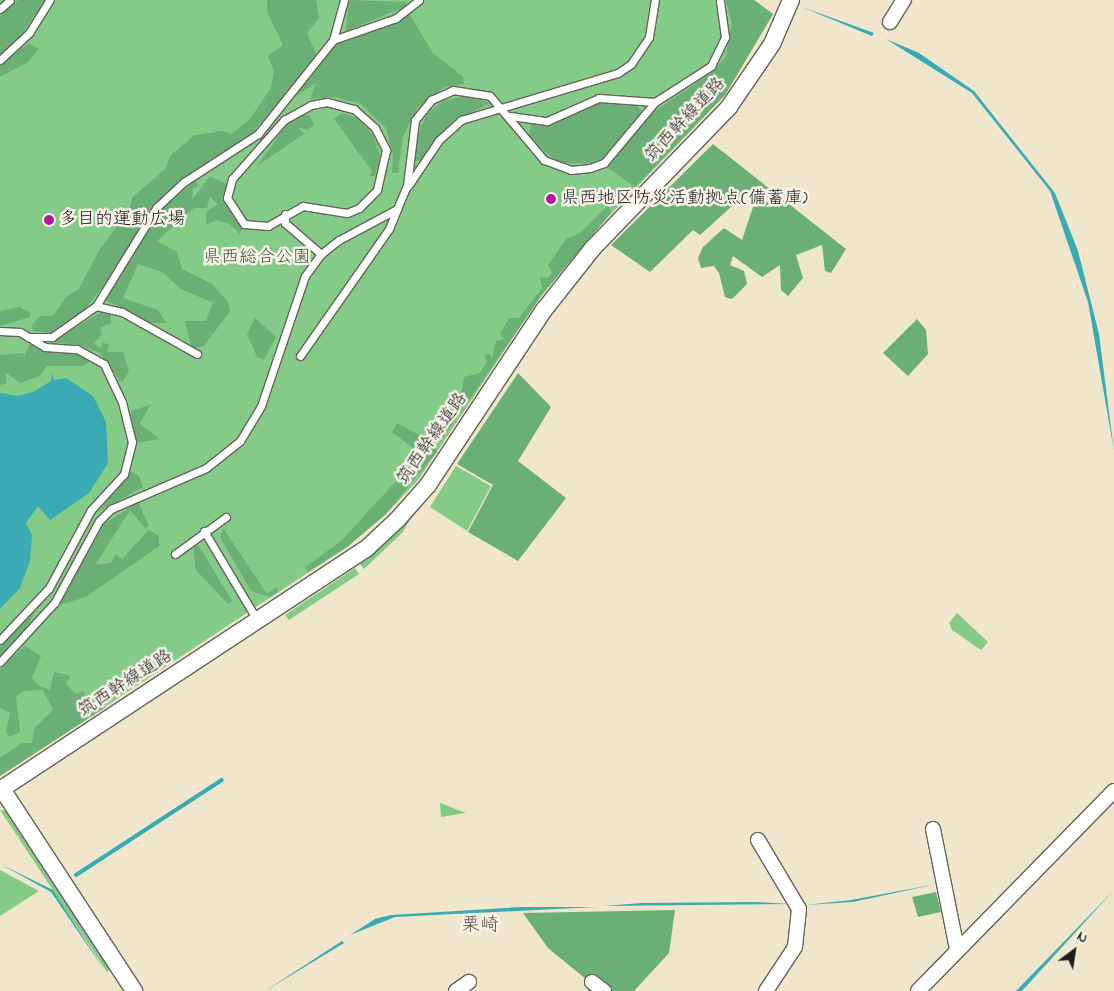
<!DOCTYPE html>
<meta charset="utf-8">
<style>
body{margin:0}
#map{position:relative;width:1114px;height:991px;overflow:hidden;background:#efe6cc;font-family:"Indie Flower","Klee One",sans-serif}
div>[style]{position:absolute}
.green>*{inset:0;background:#83cb87}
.forest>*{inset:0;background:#6aaf74}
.water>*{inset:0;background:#3aabb4}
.stream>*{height:4px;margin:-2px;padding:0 2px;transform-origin:2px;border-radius:2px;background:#3aabb4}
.roads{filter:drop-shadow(1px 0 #66635a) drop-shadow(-1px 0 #66635a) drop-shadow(0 1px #66635a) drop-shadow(0 -1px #66635a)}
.service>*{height:7px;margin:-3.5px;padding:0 3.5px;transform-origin:3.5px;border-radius:3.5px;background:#fff}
.minor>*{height:14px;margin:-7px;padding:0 7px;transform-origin:7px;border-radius:7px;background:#fff}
.tertiary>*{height:16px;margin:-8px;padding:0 8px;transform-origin:8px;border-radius:8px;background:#fff}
.dots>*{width:14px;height:14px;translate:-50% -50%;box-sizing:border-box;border:2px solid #f7f3e8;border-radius:50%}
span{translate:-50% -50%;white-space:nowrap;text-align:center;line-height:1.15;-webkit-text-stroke:5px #f7f3e8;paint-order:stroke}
.street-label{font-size:18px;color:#1c1c1c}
.poi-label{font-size:18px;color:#1c1c1c}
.left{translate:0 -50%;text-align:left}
.park-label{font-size:18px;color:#405941}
.neighbourhood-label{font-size:19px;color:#605346}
.north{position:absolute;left:1049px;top:926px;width:50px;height:50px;-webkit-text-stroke:4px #f7f3e8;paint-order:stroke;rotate:31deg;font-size:14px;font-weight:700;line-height:20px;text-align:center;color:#1c1c1c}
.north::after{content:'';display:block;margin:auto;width:18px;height:22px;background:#1c1c1c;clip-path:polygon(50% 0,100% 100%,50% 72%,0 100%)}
</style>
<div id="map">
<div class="green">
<i style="clip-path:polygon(0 0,754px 0,773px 14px,725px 95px,586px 240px,541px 296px,418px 480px,386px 514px,347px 547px,0 776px)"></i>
<i style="clip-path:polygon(456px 466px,491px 486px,467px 531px,430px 507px)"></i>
<i style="clip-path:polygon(417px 509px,402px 533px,364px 569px,360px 564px)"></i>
<i style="clip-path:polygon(355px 568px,359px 574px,289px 620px,285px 615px)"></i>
<i style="clip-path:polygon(957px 613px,988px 642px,981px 650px,952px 630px,949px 623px)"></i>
<i style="clip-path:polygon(440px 803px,466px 813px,441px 817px)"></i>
<i style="clip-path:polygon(0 810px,8px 811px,111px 969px,107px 972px)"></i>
<i style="clip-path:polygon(0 870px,39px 891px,0 916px)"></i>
</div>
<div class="forest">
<i style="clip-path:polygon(18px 0,45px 0,17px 41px,0 56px,0 16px)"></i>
<i style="clip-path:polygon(267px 0,316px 0,319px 18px,307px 33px,317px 56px,248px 138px,178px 182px,150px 209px,124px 259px,83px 312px,51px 333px,34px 331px,31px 326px,40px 316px,53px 316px,66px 297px,79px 289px,98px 252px,130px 209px,132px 198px,165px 169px,171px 155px,195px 135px,222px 131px,232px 134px,250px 119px,271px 88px,274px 71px,268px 56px,283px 45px,267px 12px)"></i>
<i style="clip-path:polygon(348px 0,405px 2px,409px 5px,346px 31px)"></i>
<i style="clip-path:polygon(726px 0,754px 0,773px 14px,725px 95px,635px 187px,605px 166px,645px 118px,714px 71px,726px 56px,732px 23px)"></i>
<i style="clip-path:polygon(409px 14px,433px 53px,463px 77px,464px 84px,444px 87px,418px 107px,403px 136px,398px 173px,392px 173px,393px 154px,386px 128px,361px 104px,335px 97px,310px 99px,316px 83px,296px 96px,333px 45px)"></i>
<i style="clip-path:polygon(29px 43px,39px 49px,28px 62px,0 77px,0 65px)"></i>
<i style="clip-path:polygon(467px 96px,490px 103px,451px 123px,421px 160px,415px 161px,415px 140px,427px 114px,443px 101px)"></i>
<i style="clip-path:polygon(602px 102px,635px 102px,642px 112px,605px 157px,592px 163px,558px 163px,529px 138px,531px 124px,548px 124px)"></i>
<i style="clip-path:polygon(342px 113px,357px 118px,373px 135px,380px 156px,375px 176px,370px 176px,372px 171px,334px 119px)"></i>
<i style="clip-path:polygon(299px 115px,310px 115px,314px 125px,307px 130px,298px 127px,304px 134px,257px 166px,288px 123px)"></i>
<i style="clip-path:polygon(713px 144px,846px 249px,831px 273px,825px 271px,822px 245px,796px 255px,803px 278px,788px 296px,781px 290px,780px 265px,762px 277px,733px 256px,730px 265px,744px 271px,747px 284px,732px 299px,725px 297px,719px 273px,714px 266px,701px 268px,698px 258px,703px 247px,724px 228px,742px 240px,753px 207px,773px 200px,752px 188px,700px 235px,693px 230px,650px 272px,611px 245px)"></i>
<i style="clip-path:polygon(210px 176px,229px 185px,223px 202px,244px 227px,240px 234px,230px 224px,217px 220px,206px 225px,206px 212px,218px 204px,210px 197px,207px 208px,194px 208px,157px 241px,177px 252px,182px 269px,212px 284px,228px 302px,230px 311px,204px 346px,192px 349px,185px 321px,206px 321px,213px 303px,181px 289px,162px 272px,138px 264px,123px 298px,158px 310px,166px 323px,151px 323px,105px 300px,155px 214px,195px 181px,198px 186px,193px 189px,192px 200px)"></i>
<i style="clip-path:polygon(608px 205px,611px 213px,541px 296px,438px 445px,446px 426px,440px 422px,462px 390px,464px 377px,480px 373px,487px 362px,485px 356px,489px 353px,492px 358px,496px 341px,504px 339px,500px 334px,509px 318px,519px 318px,542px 288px,540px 277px,548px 278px,552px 272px,548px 265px,566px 239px,580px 233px)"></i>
<i style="clip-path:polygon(19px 307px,30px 312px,30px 317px,0 326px,0 311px)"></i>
<i style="clip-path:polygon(103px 311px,111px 315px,111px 323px,100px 328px,102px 334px,94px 343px,101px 348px,101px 343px,109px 344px,107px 352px,123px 352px,129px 371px,122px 383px,100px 353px,80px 345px,52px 342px)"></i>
<i style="clip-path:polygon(255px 318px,276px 337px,264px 360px,257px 357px,247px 334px)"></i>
<i style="clip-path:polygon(917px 319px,926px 330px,928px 354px,908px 376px,883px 353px)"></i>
<i style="clip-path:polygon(30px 344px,45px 352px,75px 352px,91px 361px,82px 366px,47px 366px,40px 376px,20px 383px,5px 372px,7px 383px,0 385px,0 355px,24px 353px,24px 356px)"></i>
<i style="clip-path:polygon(518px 373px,551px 407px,518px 461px,566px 498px,518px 561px,468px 532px,493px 485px,457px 464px)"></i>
<i style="clip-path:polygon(150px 405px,140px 424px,160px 439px,136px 443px,131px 411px)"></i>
<i style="clip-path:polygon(397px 423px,432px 442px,437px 452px,386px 514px,347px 547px,308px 572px,305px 567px,341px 541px,421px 454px,392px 432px)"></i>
<i style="clip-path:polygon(130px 471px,139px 476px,143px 487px,99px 511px)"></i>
<i style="clip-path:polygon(138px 502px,149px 526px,145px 528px,130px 510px,95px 565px,111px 563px,116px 554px,122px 559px,149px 530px,159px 536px,159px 546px,86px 597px,59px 605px,104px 524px)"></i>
<i style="clip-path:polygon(223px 528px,267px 594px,277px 587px,278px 592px,270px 597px,251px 591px,220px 537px)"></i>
<i style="clip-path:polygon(193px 545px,199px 546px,232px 601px,228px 604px,196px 570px)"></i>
<i style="clip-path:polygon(35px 612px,27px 628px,0 656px,0 646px)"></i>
<i style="clip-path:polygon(25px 646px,41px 656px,32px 678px,39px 686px,50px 690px,54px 672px,64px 674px,70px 676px,66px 683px,75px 694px,84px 691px,85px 704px,97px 698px,106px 707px,0 776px,0 758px,22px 743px,32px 743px,34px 729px,53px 710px,43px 690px,24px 691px,16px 696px,20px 732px,9px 737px,6px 731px,10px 713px,0 708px,0 669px)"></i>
<i style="clip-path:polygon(936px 892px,941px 912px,918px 917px,912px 897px)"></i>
<i style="clip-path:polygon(675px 910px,669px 953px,634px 991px,588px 991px,592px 984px,548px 948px,523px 913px)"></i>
</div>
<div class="water">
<i style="clip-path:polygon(802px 7px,874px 33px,872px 36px)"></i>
<i style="clip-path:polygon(886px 39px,919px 53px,974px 91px,1055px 193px,1078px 251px,1099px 334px,1114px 451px,1088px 302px,1050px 191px,972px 93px)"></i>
<i style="clip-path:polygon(52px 373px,54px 380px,66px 378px,93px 396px,106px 422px,108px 463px,89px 493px,50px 520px,38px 506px,26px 523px,32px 535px,30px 561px,20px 588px,0 609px,0 393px,18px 396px,33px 392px,51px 381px)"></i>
<i style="clip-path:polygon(0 864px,53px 890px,105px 971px,51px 892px)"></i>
<i style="clip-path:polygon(937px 884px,853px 902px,805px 905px,851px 900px)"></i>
<i style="clip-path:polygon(1114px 890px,1022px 991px,1016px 991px)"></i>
<i style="clip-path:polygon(757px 902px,789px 904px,604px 906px,641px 903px)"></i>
<i style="clip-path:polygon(521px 907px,596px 907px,395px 917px,350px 935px,375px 919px,391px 915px)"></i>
<i style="clip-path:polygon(342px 941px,344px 943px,265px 991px)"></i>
</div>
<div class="stream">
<i style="left:76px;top:875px;width:174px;rotate:-33.1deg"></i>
</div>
<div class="roads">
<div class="service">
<i style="left:0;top:9px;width:13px;rotate:-42deg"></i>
<i style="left:333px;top:40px;width:67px;rotate:-19.2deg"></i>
<i style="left:396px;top:18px;width:29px;rotate:-38deg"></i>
<i style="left:0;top:60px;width:40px;rotate:-43deg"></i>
<i style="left:29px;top:33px;width:39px;rotate:-58deg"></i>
<i style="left:327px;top:102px;width:28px;rotate:15deg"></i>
<i style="left:354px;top:109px;width:28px;rotate:42deg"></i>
<i style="left:375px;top:128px;width:25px;rotate:63deg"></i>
<i style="left:386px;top:150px;width:41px;rotate:102.7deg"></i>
<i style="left:377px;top:190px;width:25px;rotate:135deg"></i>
<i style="left:359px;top:208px;width:13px;rotate:157deg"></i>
<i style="left:347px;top:213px;width:45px;rotate:-171deg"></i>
<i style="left:303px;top:206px;width:40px;rotate:150.3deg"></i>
<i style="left:268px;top:226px;width:24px;rotate:-175deg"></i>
<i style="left:244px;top:224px;width:31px;rotate:-123deg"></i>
<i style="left:227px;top:198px;width:20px;rotate:-75deg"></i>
<i style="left:232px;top:179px;width:79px;rotate:-48.6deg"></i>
<i style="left:284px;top:120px;width:31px;rotate:-29deg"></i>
<i style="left:311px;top:105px;width:16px;rotate:-11deg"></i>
<i style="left:510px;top:116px;width:37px;rotate:8deg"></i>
<i style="left:547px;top:121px;width:57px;rotate:-23.9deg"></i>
<i style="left:599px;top:98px;width:56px;rotate:4.1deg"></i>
<i style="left:408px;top:186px;width:55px;rotate:-56deg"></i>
<i style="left:439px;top:140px;width:30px;rotate:-42deg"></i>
<i style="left:461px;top:120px;width:164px;rotate:-16.7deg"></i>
<i style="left:618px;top:73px;width:16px;rotate:-35deg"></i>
<i style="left:631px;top:64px;width:32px;rotate:-56deg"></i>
<i style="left:649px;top:37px;width:37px;rotate:-81deg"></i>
<i style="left:285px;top:214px;width:9px;rotate:90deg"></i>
<i style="left:285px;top:223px;width:48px;rotate:40.7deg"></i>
<i style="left:96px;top:306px;width:27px;rotate:13deg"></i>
<i style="left:122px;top:312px;width:86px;rotate:29.2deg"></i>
<i style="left:0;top:331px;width:20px;rotate:3deg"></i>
<i style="left:20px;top:332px;width:29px;rotate:31deg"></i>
<i style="left:45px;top:347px;width:32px;rotate:4deg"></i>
<i style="left:77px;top:349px;width:31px;rotate:29deg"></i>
<i style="left:104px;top:364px;width:42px;rotate:64.7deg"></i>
<i style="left:122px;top:402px;width:41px;rotate:76deg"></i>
<i style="left:132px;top:442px;width:33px;rotate:104deg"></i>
<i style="left:124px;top:474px;width:49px;rotate:132.5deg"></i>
<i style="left:91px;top:510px;width:89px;rotate:118.3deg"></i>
<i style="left:49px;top:588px;width:71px;rotate:133.3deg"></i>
<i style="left:28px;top:337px;width:24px"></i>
<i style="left:52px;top:337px;width:54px;rotate:-35.2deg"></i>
<i style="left:96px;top:306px;width:116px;rotate:-58.4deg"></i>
<i style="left:157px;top:207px;width:37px;rotate:-43deg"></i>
<i style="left:184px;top:182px;width:88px;rotate:-33deg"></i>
<i style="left:258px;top:134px;width:120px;rotate:-51.4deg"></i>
<i style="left:333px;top:40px;width:41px;rotate:-74.6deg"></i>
<i style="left:300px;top:356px;width:155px;rotate:-55deg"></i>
<i style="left:389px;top:229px;width:22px;rotate:-68deg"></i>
<i style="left:204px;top:531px;width:104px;rotate:59.2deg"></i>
<i style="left:175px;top:554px;width:63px;rotate:-36deg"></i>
<i style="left:0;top:662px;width:81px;rotate:-47.5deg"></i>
<i style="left:55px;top:602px;width:92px;rotate:-61.5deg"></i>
<i style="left:99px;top:521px;width:17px;rotate:-45deg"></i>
<i style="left:111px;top:509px;width:103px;rotate:-23.3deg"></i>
<i style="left:206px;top:468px;width:43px;rotate:-38.5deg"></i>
<i style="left:240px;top:441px;width:41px;rotate:-59deg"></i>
<i style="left:261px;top:406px;width:137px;rotate:-71.3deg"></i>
<i style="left:305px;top:276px;width:27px;rotate:-54deg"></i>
<i style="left:321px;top:254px;width:23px;rotate:-38deg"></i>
<i style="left:339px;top:240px;width:66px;rotate:-28.1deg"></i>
<i style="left:397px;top:209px;width:25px;rotate:-67deg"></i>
<i style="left:407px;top:186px;width:66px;rotate:-83.1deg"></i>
<i style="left:415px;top:120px;width:26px;rotate:-51deg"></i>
<i style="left:431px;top:100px;width:24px;rotate:-24deg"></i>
<i style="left:453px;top:90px;width:37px;rotate:9deg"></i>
<i style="left:490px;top:96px;width:84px;rotate:49.8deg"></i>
<i style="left:544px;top:160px;width:29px;rotate:20deg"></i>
<i style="left:571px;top:170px;width:19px;rotate:-6deg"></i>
<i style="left:590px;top:168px;width:15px;rotate:-20deg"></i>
<i style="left:604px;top:163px;width:80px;rotate:-50.1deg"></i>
<i style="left:655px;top:102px;width:67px;rotate:-32.7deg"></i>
<i style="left:711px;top:66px;width:32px;rotate:-64deg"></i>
<i style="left:725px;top:37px;width:37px;rotate:-98deg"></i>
</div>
<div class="minor">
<i style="left:890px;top:22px;width:26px;rotate:-58deg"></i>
<i style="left:933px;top:829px;width:122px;rotate:78.7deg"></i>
<i style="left:758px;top:840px;width:80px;rotate:59.3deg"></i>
<i style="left:799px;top:909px;width:38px;rotate:96deg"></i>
<i style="left:795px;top:947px;width:53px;rotate:123.4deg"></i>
<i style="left:592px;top:982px;width:15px;rotate:37deg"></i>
<i style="left:456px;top:991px;width:16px;rotate:-35deg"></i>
<i style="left:918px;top:991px;width:280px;rotate:-45.6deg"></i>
</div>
<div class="tertiary">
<i style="left:2px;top:789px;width:241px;rotate:56.8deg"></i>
<i style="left:0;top:790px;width:438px;rotate:-33.4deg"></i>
<i style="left:366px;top:549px;width:44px;rotate:-43.2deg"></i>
<i style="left:398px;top:519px;width:45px;rotate:-48.6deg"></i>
<i style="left:428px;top:485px;width:210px;rotate:-56.5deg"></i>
<i style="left:544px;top:310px;width:79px;rotate:-51.7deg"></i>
<i style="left:593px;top:248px;width:196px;rotate:-46deg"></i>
<i style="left:729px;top:107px;width:76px;rotate:-55.7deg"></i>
<i style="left:772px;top:44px;width:48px;rotate:-66.6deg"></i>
</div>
</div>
<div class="dots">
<i style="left:551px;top:199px;background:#b5179e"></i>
<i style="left:49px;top:220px;background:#b5179e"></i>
</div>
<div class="street-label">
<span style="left:686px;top:120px;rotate:-47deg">筑西幹線道路</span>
<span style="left:433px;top:439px;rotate:-55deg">筑西幹線道路</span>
<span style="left:126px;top:684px;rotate:-33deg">筑西幹線道路</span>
</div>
<div class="poi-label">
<span class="left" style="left:561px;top:199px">県西地区防災活動拠点(備蓄庫)</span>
<span class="left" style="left:59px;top:220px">多目的運動広場</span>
</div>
<div class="park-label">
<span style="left:257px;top:258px">県西総合公園</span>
</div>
<div class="neighbourhood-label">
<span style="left:480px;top:926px">栗崎</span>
</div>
<div class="north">N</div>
</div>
